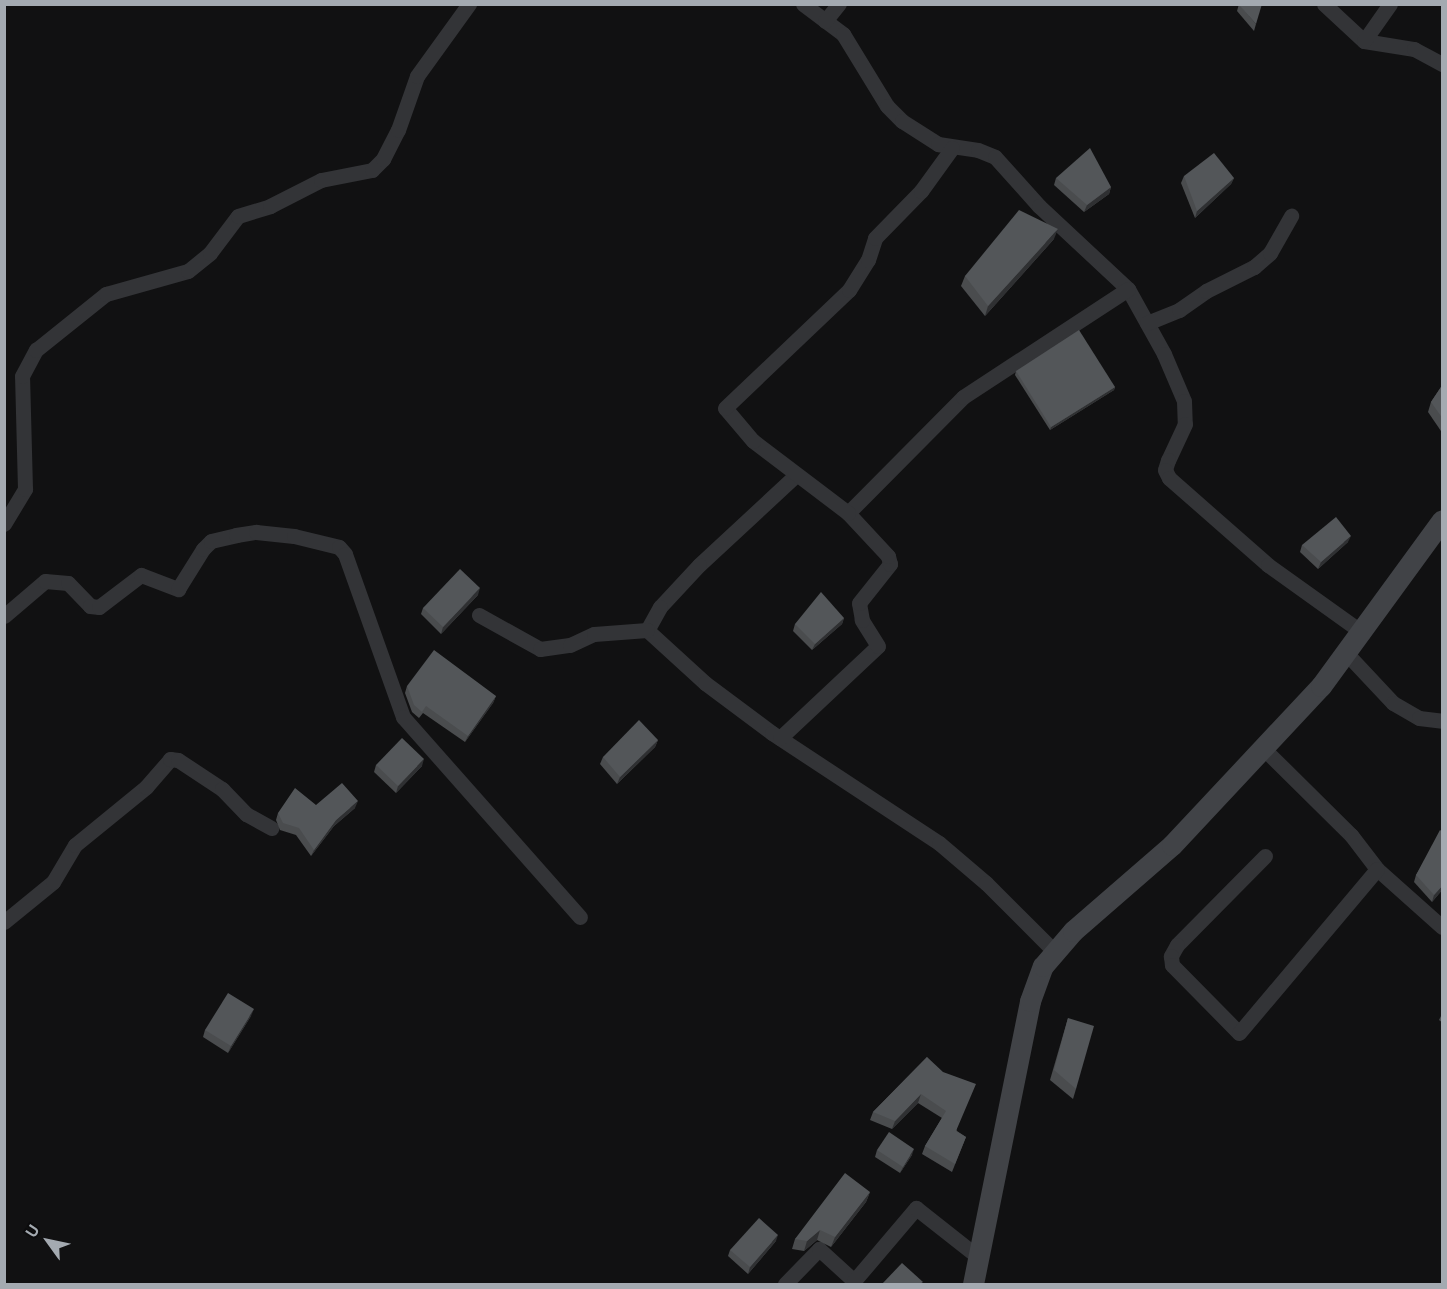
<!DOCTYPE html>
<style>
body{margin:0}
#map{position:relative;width:1447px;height:1289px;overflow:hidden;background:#111112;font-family:Figtree,sans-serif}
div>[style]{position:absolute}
.street>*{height:15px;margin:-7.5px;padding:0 7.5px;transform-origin:7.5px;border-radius:7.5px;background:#333437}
.secondary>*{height:21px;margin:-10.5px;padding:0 10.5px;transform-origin:10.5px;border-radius:10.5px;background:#414347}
.wall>*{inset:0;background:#4a4c4e}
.shaded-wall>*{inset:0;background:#2f3032}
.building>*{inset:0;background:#535659}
span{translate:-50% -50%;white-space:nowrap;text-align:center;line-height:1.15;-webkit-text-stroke:4.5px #0c0c0d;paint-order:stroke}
.frame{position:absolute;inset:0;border:6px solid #a4aab1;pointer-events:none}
.north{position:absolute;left:18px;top:1211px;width:60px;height:60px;-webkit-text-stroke:4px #0c0c0d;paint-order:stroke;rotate:303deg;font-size:16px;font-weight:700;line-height:24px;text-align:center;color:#a4aab1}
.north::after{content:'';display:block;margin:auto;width:21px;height:27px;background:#a4aab1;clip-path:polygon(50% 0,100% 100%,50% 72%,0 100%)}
</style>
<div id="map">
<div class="street">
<i style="left:803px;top:4px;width:50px;rotate:36.9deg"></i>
<i style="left:843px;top:34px;width:84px;rotate:58.6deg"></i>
<i style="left:887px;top:106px;width:21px;rotate:45deg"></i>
<i style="left:902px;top:121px;width:43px;rotate:32.6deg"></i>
<i style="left:938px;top:144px;width:40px;rotate:8.5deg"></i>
<i style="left:978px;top:150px;width:18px;rotate:22deg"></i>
<i style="left:995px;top:157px;width:66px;rotate:48.1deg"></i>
<i style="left:1039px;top:206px;width:122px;rotate:43deg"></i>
<i style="left:1128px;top:289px;width:74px;rotate:61deg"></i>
<i style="left:1164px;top:354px;width:51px;rotate:66.9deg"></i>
<i style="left:1184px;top:401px;width:23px;rotate:88deg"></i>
<i style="left:1185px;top:424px;width:40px;rotate:115deg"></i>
<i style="left:1168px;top:460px;width:10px;rotate:107deg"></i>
<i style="left:1165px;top:470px;width:9px;rotate:63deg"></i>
<i style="left:1169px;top:478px;width:132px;rotate:41.3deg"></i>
<i style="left:1268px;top:565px;width:117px;rotate:35.6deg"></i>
<i style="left:1324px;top:4px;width:54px;rotate:42.8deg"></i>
<i style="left:1364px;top:41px;width:51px;rotate:9.1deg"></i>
<i style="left:1414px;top:49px;width:32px;rotate:28deg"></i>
<i style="left:825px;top:21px;width:22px;rotate:-51deg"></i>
<i style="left:1364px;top:41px;width:45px;rotate:-54.9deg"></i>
<i style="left:1147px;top:323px;width:35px;rotate:-22deg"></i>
<i style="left:1179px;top:310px;width:33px;rotate:-35deg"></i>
<i style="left:1206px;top:291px;width:54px;rotate:-26.6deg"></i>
<i style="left:1254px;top:267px;width:21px;rotate:-41deg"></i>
<i style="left:1270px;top:253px;width:43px;rotate:-60.4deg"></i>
<i style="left:796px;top:475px;width:132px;rotate:137.1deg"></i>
<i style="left:699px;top:565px;width:57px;rotate:132.9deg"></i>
<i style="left:660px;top:607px;width:26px;rotate:119deg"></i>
<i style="left:647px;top:630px;width:79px;rotate:42.4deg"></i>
<i style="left:705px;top:683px;width:84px;rotate:36.7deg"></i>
<i style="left:772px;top:733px;width:200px;rotate:33.4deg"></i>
<i style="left:939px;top:843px;width:62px;rotate:40.4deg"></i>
<i style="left:986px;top:883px;width:96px;rotate:45deg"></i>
<i style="left:848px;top:513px;width:163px;rotate:-45.2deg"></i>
<i style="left:963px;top:397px;width:197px;rotate:-33.2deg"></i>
<i style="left:4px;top:524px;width:41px;rotate:-59deg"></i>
<i style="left:25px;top:489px;width:113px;rotate:-91.5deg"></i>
<i style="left:22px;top:376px;width:30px;rotate:-62deg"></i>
<i style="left:36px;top:350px;width:90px;rotate:-38.7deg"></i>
<i style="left:106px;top:294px;width:85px;rotate:-15.7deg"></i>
<i style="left:188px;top:271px;width:28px;rotate:-39deg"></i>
<i style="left:210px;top:253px;width:46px;rotate:-52.9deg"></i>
<i style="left:238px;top:216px;width:34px;rotate:-17deg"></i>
<i style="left:270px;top:206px;width:57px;rotate:-27deg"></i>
<i style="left:321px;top:180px;width:52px;rotate:-11.1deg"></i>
<i style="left:372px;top:170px;width:16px;rotate:-45deg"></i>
<i style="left:383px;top:159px;width:33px;rotate:-63deg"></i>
<i style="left:398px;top:130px;width:57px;rotate:-70.6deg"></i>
<i style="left:417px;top:76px;width:89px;rotate:-54.2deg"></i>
<i style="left:479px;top:615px;width:70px;rotate:29.1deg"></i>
<i style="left:540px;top:649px;width:30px;rotate:-8deg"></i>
<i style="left:570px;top:645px;width:26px;rotate:-25deg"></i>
<i style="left:594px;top:634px;width:53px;rotate:-4.3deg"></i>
<i style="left:4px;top:616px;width:54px;rotate:-40.5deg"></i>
<i style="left:45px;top:581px;width:23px;rotate:5deg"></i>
<i style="left:68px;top:583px;width:32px;rotate:46deg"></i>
<i style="left:90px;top:606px;width:9px;rotate:6deg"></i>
<i style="left:99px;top:607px;width:53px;rotate:-37.3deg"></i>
<i style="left:141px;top:575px;width:40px;rotate:21deg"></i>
<i style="left:178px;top:589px;width:47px;rotate:-58deg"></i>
<i style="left:203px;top:549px;width:11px;rotate:-45deg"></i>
<i style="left:211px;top:541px;width:26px;rotate:-13deg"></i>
<i style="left:236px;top:535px;width:20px;rotate:-9deg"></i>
<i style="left:256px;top:532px;width:38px;rotate:6deg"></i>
<i style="left:294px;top:536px;width:46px;rotate:13.7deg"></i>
<i style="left:339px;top:547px;width:9px;rotate:49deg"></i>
<i style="left:345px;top:554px;width:173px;rotate:70.4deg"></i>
<i style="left:403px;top:717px;width:267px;rotate:48.5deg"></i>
<i style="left:1347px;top:654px;width:67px;rotate:46.8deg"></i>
<i style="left:1393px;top:703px;width:30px;rotate:30deg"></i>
<i style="left:1419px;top:718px;width:23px;rotate:7deg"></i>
<i style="left:780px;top:738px;width:134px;rotate:-43.2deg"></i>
<i style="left:878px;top:646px;width:31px;rotate:-122deg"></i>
<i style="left:862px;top:620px;width:17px;rotate:-100deg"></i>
<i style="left:859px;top:603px;width:50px;rotate:-51.5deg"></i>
<i style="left:890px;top:564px;width:8px;rotate:-104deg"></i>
<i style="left:888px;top:556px;width:59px;rotate:-132.9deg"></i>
<i style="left:848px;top:513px;width:119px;rotate:-142.8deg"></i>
<i style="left:753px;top:441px;width:43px;rotate:-130.3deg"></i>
<i style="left:725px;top:408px;width:171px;rotate:-43.6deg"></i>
<i style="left:849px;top:290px;width:36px;rotate:-58deg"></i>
<i style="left:868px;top:260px;width:23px;rotate:-72deg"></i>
<i style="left:875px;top:238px;width:66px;rotate:-45.6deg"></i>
<i style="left:921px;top:191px;width:53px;rotate:-54.2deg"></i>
<i style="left:1263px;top:748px;width:124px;rotate:44.7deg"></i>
<i style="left:1351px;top:835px;width:43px;rotate:52.6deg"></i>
<i style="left:1377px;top:869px;width:87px;rotate:41.7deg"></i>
<i style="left:1265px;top:856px;width:125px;rotate:134.7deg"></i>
<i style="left:1177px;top:945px;width:13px;rotate:119deg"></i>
<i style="left:1171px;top:956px;width:9px;rotate:84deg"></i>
<i style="left:1172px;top:965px;width:95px;rotate:45.4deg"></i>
<i style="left:1239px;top:1033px;width:214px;rotate:-49.9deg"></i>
<i style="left:4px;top:922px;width:63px;rotate:-39.2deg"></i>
<i style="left:53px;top:882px;width:43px;rotate:-59.3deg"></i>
<i style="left:75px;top:845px;width:92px;rotate:-39.2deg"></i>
<i style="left:146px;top:787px;width:37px;rotate:-49deg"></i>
<i style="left:170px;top:759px;width:8px;rotate:7deg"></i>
<i style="left:178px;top:760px;width:53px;rotate:33.4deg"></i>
<i style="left:222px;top:789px;width:35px;rotate:46deg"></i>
<i style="left:246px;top:814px;width:29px;rotate:29deg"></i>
<i style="left:785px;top:1284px;width:49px;rotate:-45.8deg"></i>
<i style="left:819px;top:1249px;width:47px;rotate:42.4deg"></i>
<i style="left:854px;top:1281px;width:96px;rotate:-49.7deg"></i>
<i style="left:916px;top:1208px;width:79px;rotate:38.3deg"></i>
</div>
<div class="secondary">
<i style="left:973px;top:1284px;width:289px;rotate:-78.6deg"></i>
<i style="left:1030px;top:1001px;width:37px;rotate:-70deg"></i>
<i style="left:1043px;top:966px;width:46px;rotate:-49.4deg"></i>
<i style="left:1073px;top:931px;width:131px;rotate:-41deg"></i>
<i style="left:1172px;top:845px;width:218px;rotate:-46.9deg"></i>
<i style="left:1321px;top:686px;width:205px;rotate:-53.9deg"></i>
</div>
<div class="wall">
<i style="clip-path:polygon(1239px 4px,1256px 24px,1254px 31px,1237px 11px)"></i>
<i style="clip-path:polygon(1184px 176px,1234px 178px,1231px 184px,1195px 218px,1181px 183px)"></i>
<i style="clip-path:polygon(1056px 178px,1111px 187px,1109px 194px,1084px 212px,1054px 185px)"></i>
<i style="clip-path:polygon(1054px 239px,985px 316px,961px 286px,965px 276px)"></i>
<i style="clip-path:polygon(1016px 371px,1115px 387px,1114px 390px,1050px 430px,1015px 375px)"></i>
<i style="clip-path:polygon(1443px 384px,1443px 434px,1428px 412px,1431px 402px)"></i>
<i style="clip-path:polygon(1348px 542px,1318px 569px,1300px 552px,1302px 545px)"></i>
<i style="clip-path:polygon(478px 595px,441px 634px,421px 614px,423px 608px)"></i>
<i style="clip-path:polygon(844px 618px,842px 624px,812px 650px,793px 631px,795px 624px)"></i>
<i style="clip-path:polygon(407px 686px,496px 696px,493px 703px,465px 742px,423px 713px,419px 718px,412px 712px,405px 693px)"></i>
<i style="clip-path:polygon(658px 740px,655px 747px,617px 784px,600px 764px,603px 757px)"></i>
<i style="clip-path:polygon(376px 765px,422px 766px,396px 793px,374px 772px)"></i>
<i style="clip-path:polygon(316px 805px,355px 808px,334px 826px,311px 856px,296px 835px,280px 830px,276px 820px,278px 813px)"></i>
<i style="clip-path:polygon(1443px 832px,1443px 889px,1432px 902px,1414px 882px,1416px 875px)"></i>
<i style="clip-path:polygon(1443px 1012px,1443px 1023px,1439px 1020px)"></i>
<i style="clip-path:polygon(251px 1016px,228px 1053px,203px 1037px,205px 1030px)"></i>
<i style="clip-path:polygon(1068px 1018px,1076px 1089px,1073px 1099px,1050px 1080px)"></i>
<i style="clip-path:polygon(927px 1057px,957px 1131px,966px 1137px,952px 1172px,922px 1154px,925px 1146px,942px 1118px,918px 1103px,892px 1129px,870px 1120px,873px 1112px)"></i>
<i style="clip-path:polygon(877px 1150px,912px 1155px,900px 1173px,875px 1157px)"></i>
<i style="clip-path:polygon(870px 1192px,866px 1202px,831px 1247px,817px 1240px,804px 1251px,792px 1249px,795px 1239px)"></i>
<i style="clip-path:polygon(776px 1241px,748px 1274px,728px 1256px,730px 1250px)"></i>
</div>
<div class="shaded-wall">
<i style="clip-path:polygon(1234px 178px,1231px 184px,1195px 218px,1197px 211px)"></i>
<i style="clip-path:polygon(1111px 187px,1109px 194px,1084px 212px,1087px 205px)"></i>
<i style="clip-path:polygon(1058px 229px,1054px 239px,985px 316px,988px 306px)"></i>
<i style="clip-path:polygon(1115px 387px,1114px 390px,1050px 430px,1051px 427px)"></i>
<i style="clip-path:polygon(1351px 536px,1348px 542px,1318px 569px,1321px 562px)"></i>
<i style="clip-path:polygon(480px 588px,478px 595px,441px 634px,443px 627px)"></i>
<i style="clip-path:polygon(844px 618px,842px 624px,812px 650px,815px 644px)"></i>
<i style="clip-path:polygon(496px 696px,493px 703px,465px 742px,468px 736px)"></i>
<i style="clip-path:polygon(658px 740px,655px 747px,617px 784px,620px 777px)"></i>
<i style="clip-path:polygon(424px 759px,422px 766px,396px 793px,398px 786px)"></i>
<i style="clip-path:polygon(358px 801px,355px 808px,334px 826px,311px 856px,314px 850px,336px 820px)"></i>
<i style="clip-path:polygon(1443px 885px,1443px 889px,1432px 902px,1434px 895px)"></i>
<i style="clip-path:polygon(254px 1009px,251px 1016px,228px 1053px,231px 1046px)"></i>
<i style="clip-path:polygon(921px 1094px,918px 1103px,892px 1129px,895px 1121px)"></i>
<i style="clip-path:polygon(914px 1149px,912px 1155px,900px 1173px,903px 1167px)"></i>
<i style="clip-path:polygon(870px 1192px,866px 1202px,831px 1247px,835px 1237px)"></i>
<i style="clip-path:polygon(820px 1230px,817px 1240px,804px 1251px,807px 1241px)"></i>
<i style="clip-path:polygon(778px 1235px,776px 1241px,748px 1274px,750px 1267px)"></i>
</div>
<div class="building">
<i style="clip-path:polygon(1239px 4px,1262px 4px,1256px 24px,1239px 5px)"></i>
<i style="clip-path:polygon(1090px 148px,1111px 187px,1087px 205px,1056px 178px)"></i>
<i style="clip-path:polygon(1214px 153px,1234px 178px,1197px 211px,1184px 176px)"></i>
<i style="clip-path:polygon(1019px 210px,1058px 229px,988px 306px,965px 276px)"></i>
<i style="clip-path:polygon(1079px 330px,1115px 387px,1051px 427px,1016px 371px)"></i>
<i style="clip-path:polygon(1443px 384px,1443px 419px,1431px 402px)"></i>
<i style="clip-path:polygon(1336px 517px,1351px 536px,1321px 562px,1302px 545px)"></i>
<i style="clip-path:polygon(460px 569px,480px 588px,443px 627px,423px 608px)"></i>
<i style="clip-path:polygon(821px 592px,844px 618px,815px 644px,795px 624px)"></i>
<i style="clip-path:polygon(434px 650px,496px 696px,468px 736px,426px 706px,422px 712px,414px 705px,407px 686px)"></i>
<i style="clip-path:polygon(639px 720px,658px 740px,620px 777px,603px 757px)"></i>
<i style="clip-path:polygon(402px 738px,424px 759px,398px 786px,376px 765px)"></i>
<i style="clip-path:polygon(342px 783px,358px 801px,336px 820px,314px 850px,299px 828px,283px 823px,278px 813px,295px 788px,316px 805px)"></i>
<i style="clip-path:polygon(1440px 830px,1443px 832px,1443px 885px,1434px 895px,1416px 875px)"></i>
<i style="clip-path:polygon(228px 993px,254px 1009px,231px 1046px,205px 1030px)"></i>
<i style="clip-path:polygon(1068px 1018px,1094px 1026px,1076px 1089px,1054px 1070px)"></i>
<i style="clip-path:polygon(927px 1057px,943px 1072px,976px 1084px,956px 1131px,966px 1137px,955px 1164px,925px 1146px,946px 1111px,921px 1094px,895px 1121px,873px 1112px)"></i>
<i style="clip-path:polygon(889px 1132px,914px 1149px,903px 1167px,877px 1150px)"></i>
<i style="clip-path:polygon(845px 1173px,870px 1192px,835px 1237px,820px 1230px,807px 1241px,795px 1239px)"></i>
<i style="clip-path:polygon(759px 1218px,778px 1235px,750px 1267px,730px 1250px)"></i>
<i style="clip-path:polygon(902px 1263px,923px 1282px,920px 1284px,882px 1284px)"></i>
</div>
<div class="frame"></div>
<div class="north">U</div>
</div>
